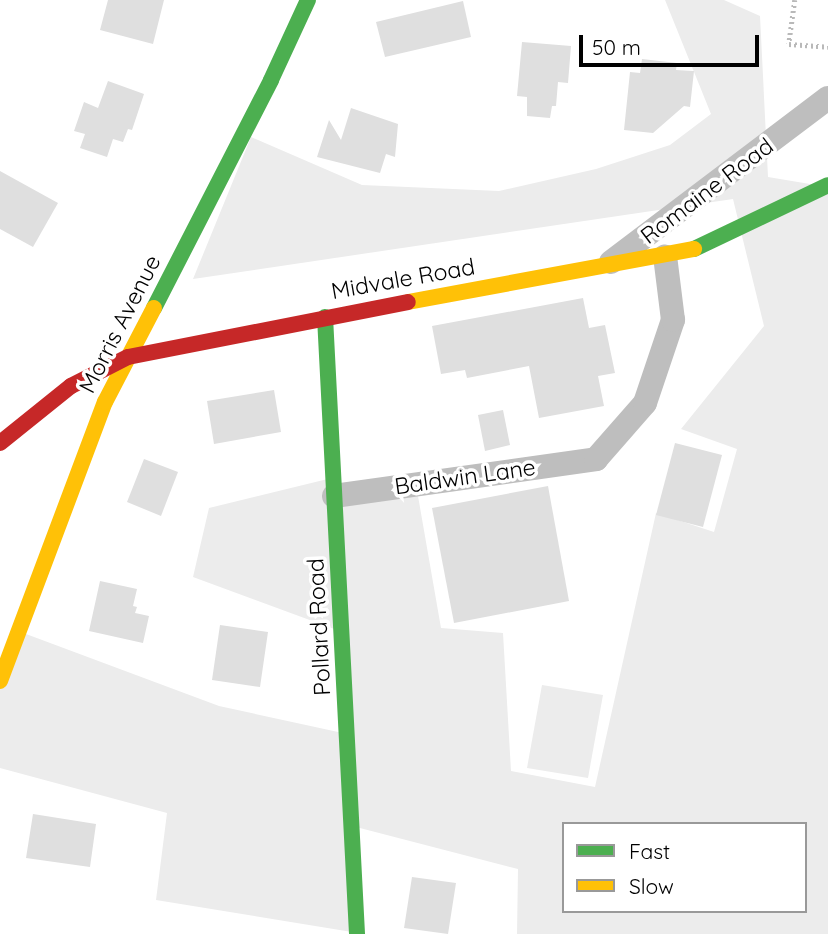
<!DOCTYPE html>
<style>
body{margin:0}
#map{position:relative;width:828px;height:934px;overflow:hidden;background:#fff;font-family:Quicksand,sans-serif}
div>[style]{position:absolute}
.green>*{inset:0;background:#ececec}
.building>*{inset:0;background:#dfdfdf}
.path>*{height:4.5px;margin-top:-2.25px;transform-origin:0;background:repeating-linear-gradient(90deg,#b9b9b9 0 2px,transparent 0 5.5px)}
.street>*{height:24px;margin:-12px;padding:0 12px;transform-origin:12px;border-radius:12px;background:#bebebe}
.fast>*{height:16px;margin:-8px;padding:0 8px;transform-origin:8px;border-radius:8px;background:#4caf50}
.slow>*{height:16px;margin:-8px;padding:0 8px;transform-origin:8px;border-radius:8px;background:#ffc107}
.jam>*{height:16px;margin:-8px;padding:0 8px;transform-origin:8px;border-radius:8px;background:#c62828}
span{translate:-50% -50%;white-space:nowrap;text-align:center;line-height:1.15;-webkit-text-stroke:7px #fff;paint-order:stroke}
.street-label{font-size:23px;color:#000}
.legend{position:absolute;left:562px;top:822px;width:245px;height:91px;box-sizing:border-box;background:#fff;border:2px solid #999;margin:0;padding:9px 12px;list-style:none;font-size:21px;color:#000}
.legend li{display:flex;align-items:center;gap:14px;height:35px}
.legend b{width:35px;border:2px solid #999}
.scale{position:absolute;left:579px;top:35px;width:180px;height:32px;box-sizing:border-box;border:4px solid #000;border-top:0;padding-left:9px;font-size:21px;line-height:24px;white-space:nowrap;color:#000;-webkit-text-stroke:5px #fff;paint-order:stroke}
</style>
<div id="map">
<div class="green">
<i style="clip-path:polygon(evenodd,665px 0,724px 0,760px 16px,768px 177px,828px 187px,828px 934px,517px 934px,518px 869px,356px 827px,358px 933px,156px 900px,167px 813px,0 768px,0 686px,18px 631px,219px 706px,352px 735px,345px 633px,193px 577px,209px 508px,340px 476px,341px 504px,418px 496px,441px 628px,503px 633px,511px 771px,595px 787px,656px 513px,714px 532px,737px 449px,681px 429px,764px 326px,733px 199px,193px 279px,251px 137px,362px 185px,499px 191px,596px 169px,670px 145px,711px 114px,665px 0,564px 824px,805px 824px,805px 911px,564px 911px,564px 824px)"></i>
<i style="clip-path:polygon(542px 685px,603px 695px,588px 778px,527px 768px)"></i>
</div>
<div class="building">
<i style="clip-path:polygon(108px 0,164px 0,153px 44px,100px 30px)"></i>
<i style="clip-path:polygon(463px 1px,471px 37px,385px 57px,376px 22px)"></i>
<i style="clip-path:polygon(522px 42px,571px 46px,568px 83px,558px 82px,556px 106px,552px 106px,550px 118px,527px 116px,527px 97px,517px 96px)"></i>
<i style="clip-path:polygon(642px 59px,677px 63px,676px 70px,694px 71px,690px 107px,684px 106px,653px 133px,624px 130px,630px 72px,640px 73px)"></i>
<i style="clip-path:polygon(108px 81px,144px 94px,132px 130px,128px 129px,123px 142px,113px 139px,107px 157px,80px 148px,85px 134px,74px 131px,84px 102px,98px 108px)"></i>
<i style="clip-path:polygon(351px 108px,398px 124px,395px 157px,386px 154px,380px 173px,317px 157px,329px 120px,341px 140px)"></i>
<i style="clip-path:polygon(0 171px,58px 203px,33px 247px,0 229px)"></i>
<i style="clip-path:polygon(583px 298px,589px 328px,605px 325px,615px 373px,598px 376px,604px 406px,539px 418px,529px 366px,467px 378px,465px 370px,441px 374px,432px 326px)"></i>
<i style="clip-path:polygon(274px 390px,281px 432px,214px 444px,207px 401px)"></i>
<i style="clip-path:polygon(503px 410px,510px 445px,485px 451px,478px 415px)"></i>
<i style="clip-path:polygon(675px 443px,722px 455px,703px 527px,656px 515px)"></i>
<i style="clip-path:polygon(144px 459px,178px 472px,161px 516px,127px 502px)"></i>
<i style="clip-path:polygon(548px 486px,569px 601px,454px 623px,432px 508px)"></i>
<i style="clip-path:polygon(100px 581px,137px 589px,133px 606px,137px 607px,135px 613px,149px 616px,143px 643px,89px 631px)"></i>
<i style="clip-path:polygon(220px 625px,268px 632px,260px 687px,212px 680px)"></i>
<i style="clip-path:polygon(33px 814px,96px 824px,90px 867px,26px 858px)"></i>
<i style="clip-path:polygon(412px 877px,456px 883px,448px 934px,404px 928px)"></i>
</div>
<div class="path">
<i style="left:795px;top:0;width:44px;rotate:97.8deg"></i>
<i style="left:789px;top:44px;width:39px;rotate:4deg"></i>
</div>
<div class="street">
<i style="left:611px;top:262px;width:272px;rotate:-37.1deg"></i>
<i style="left:334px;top:496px;width:265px;rotate:-8deg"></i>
<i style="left:596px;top:459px;width:74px;rotate:-48.8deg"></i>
<i style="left:645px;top:403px;width:88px;rotate:-71.4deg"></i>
<i style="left:673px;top:320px;width:64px;rotate:-97.1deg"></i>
</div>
<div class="fast">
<i style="left:694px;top:249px;width:148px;rotate:-25.5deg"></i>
<i style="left:154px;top:308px;width:256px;rotate:-62.8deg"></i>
<i style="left:271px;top:80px;width:88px;rotate:-65.2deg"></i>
<i style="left:325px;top:317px;width:618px;rotate:87.03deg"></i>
</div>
<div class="slow">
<i style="left:408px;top:302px;width:291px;rotate:-10.5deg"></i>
<i style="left:0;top:681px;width:298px;rotate:-69.4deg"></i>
<i style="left:105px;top:402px;width:106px;rotate:-62.5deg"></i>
</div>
<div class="jam">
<i style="left:0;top:443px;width:91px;rotate:-38.8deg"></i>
<i style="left:71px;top:386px;width:64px;rotate:-27deg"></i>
<i style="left:128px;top:357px;width:285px;rotate:-11.1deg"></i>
</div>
<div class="street-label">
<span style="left:707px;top:191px;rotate:-37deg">Romaine Road</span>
<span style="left:403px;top:279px;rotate:-10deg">Midvale Road</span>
<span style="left:120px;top:324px;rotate:-63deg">Morris Avenue</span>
<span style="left:465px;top:477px;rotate:-8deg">Baldwin Lane</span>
<span style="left:319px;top:627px;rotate:-93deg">Pollard Road</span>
</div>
<ul class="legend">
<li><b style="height:9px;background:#4caf50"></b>Fast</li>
<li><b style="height:9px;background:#ffc107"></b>Slow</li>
</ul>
<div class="scale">50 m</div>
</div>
